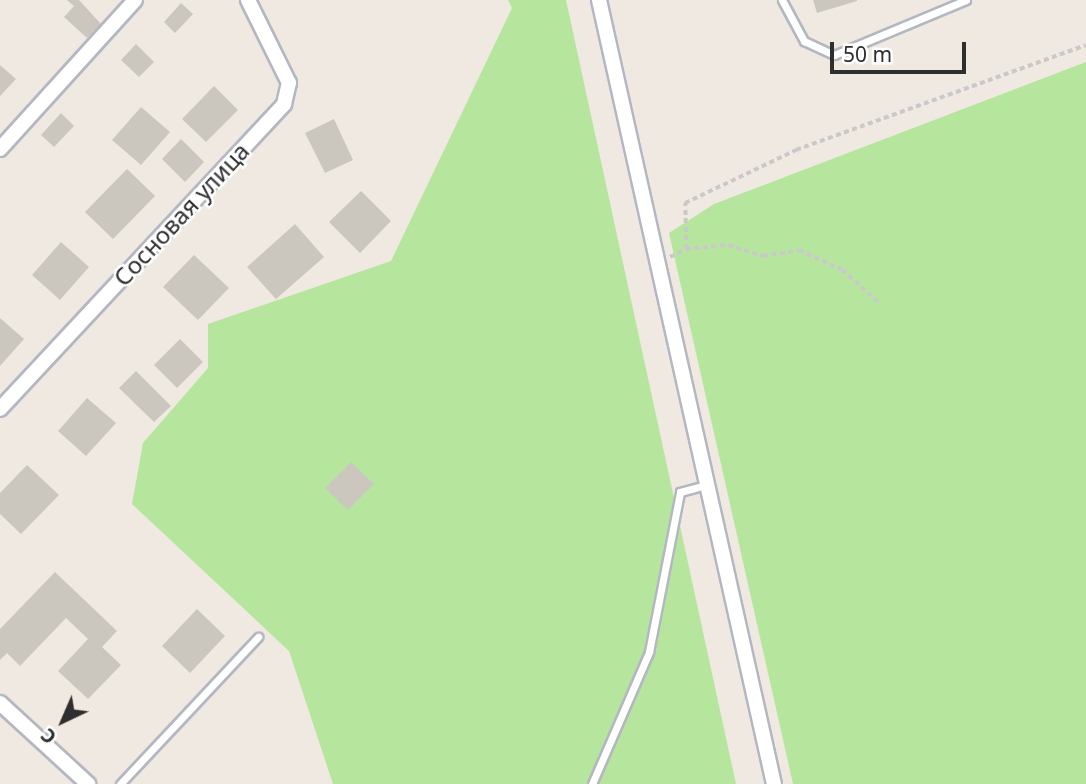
<!DOCTYPE html>
<meta charset="utf-8">
<style>
body{margin:0}
#map{position:relative;width:1086px;height:784px;overflow:hidden;background:#efe9e1;font-family:"Noto Sans",sans-serif}
div>[style]{position:absolute}
.green>*{inset:0;background:#b6e59e}
.building>*{inset:0;background:#cbc7bf}
.path>*{height:3.5px;margin-top:-1.75px;transform-origin:0;background:repeating-linear-gradient(90deg,#c9c9c9 0 5px,transparent 0 8.5px)}
.roads{filter:drop-shadow(2px 0 #b4b7c1) drop-shadow(-2px 0 #b4b7c1) drop-shadow(0 2px #b4b7c1) drop-shadow(0 -2px #b4b7c1)}
.lane>*{height:7px;margin:-3.5px;padding:0 3.5px;transform-origin:3.5px;border-radius:3.5px;background:#fff}
.street>*{height:14px;margin:-7px;padding:0 7px;transform-origin:7px;border-radius:7px;background:#fff}
span{translate:-50% -50%;white-space:nowrap;text-align:center;line-height:1.15;-webkit-text-stroke:5px #fff;paint-order:stroke}
.street-label{font-size:24px;color:#2e2e2e}
.north{position:absolute;left:28px;top:686px;width:70px;height:70px;-webkit-text-stroke:5px #fff;paint-order:stroke;rotate:224deg;font-size:19px;font-weight:700;line-height:28px;text-align:center;color:#2e2e2e}
.north::after{content:'';display:block;margin:auto;width:24px;height:32px;background:#2e2e2e;clip-path:polygon(50% 0,100% 100%,50% 72%,0 100%)}
.scale{position:absolute;left:830px;top:42px;width:136px;height:32px;box-sizing:border-box;border:4px solid #2e2e2e;border-top:0;padding-left:9px;font-size:21px;line-height:24px;white-space:nowrap;color:#2e2e2e;-webkit-text-stroke:5px #fff;paint-order:stroke}
</style>
<div id="map">
<div class="green">
<i style="clip-path:polygon(508px 0,566px 0,736px 784px,333px 784px,289px 651px,132px 504px,143px 443px,208px 368px,208px 324px,391px 261px,512px 8px)"></i>
<i style="clip-path:polygon(1086px 62px,1086px 784px,793px 784px,669px 233px,714px 204px)"></i>
</div>
<div class="building">
<i style="clip-path:polygon(67px 0,79px 0,101px 24px,87px 38px,64px 17px,74px 6px)"></i>
<i style="clip-path:polygon(813px 0,857px 0,857px 1px,817px 13px)"></i>
<i style="clip-path:polygon(181px 3px,193px 14px,175px 33px,164px 22px)"></i>
<i style="clip-path:polygon(136px 44px,154px 62px,139px 77px,121px 60px)"></i>
<i style="clip-path:polygon(0 65px,16px 79px,0 96px)"></i>
<i style="clip-path:polygon(214px 86px,238px 110px,206px 142px,182px 119px)"></i>
<i style="clip-path:polygon(141px 107px,170px 132px,141px 165px,112px 140px)"></i>
<i style="clip-path:polygon(61px 113px,74px 126px,54px 147px,41px 135px)"></i>
<i style="clip-path:polygon(334px 119px,353px 160px,325px 173px,305px 133px)"></i>
<i style="clip-path:polygon(181px 139px,204px 162px,185px 182px,162px 159px)"></i>
<i style="clip-path:polygon(127px 169px,155px 196px,113px 239px,85px 212px)"></i>
<i style="clip-path:polygon(361px 191px,391px 221px,360px 253px,329px 222px)"></i>
<i style="clip-path:polygon(295px 224px,324px 257px,276px 299px,247px 267px)"></i>
<i style="clip-path:polygon(61px 242px,89px 267px,60px 300px,32px 275px)"></i>
<i style="clip-path:polygon(194px 255px,229px 288px,198px 320px,163px 287px)"></i>
<i style="clip-path:polygon(0 318px,24px 339px,0 366px)"></i>
<i style="clip-path:polygon(180px 339px,203px 362px,177px 388px,154px 365px)"></i>
<i style="clip-path:polygon(136px 371px,171px 406px,154px 422px,119px 388px)"></i>
<i style="clip-path:polygon(87px 398px,116px 423px,86px 456px,58px 431px)"></i>
<i style="clip-path:polygon(351px 462px,374px 484px,348px 510px,325px 488px)"></i>
<i style="clip-path:polygon(27px 465px,59px 495px,21px 534px,0 514px,0 493px)"></i>
<i style="clip-path:polygon(55px 572px,117px 631px,102px 647px,121px 665px,88px 699px,58px 671px,88px 639px,66px 618px,20px 666px,7px 653px,0 660px,0 629px)"></i>
<i style="clip-path:polygon(197px 609px,225px 636px,190px 673px,162px 646px)"></i>
</div>
<div class="path">
<i style="left:686px;top:249px;width:46px;rotate:-91.2deg"></i>
<i style="left:685px;top:203px;width:123px;rotate:-25.5deg"></i>
<i style="left:796px;top:150px;width:308px;rotate:-19.9deg"></i>
<i style="left:670px;top:257px;width:18px;rotate:-27deg"></i>
<i style="left:686px;top:249px;width:42px;rotate:-5.4deg"></i>
<i style="left:728px;top:245px;width:37px;rotate:17deg"></i>
<i style="left:763px;top:256px;width:36px;rotate:-9deg"></i>
<i style="left:799px;top:250px;width:48px;rotate:24.4deg"></i>
<i style="left:843px;top:270px;width:49px;rotate:42.5deg"></i>
</div>
<div class="roads">
<div class="lane">
<i style="left:782px;top:0;width:47px;rotate:61.8deg"></i>
<i style="left:804px;top:41px;width:33px;rotate:25deg"></i>
<i style="left:834px;top:55px;width:143px;rotate:-22.6deg"></i>
<i style="left:120px;top:784px;width:202px;rotate:-46.8deg"></i>
<i style="left:592px;top:784px;width:144px;rotate:-66.6deg"></i>
<i style="left:649px;top:652px;width:163px;rotate:-79deg"></i>
<i style="left:680px;top:492px;width:31px;rotate:-15deg"></i>
</div>
<div class="street">
<i style="left:599px;top:0;width:803px;rotate:77.42deg"></i>
<i style="left:0;top:149px;width:201px;rotate:-47.8deg"></i>
<i style="left:0;top:409px;width:417px;rotate:-47deg"></i>
<i style="left:284px;top:104px;width:22px;rotate:-77deg"></i>
<i style="left:289px;top:83px;width:93px;rotate:-116.3deg"></i>
<i style="left:0;top:703px;width:120px;rotate:42.6deg"></i>
</div>
</div>
<div class="street-label">
<span style="left:181px;top:214px;rotate:-47deg">Сосновая улица</span>
</div>
<div class="north">С</div>
<div class="scale">50 m</div>
</div>
